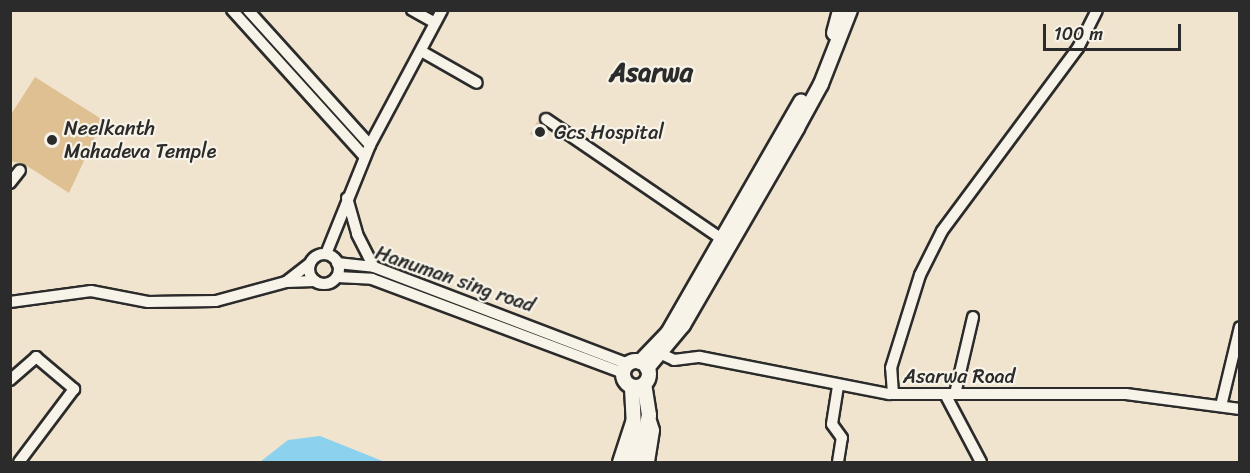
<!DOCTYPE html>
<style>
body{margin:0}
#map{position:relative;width:1250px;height:473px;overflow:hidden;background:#f0e4ce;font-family:Sriracha,sans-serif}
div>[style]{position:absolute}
.water>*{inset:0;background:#8cd1ee}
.building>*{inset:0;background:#dfc092}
.roads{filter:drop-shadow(2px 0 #2b2b2b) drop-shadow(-2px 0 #2b2b2b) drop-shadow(0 2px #2b2b2b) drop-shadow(0 -2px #2b2b2b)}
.minor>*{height:10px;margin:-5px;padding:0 5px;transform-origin:5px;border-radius:5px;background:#f7f3e8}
.minor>.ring{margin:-5px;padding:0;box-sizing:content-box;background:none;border:10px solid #f7f3e8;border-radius:50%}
.major>*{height:14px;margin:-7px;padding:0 7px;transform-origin:7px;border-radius:7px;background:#f7f3e8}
.major>.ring{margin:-7px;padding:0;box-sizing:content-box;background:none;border:14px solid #f7f3e8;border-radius:50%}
.dots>*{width:16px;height:16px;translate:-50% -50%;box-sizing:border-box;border:3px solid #f7f3e8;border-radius:50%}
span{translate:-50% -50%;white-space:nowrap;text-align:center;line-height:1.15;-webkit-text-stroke:4.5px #f7f3e8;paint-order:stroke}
.poi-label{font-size:20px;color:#2b2b2b}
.left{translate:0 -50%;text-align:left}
.street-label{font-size:20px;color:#2b2b2b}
.district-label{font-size:26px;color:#2b2b2b;font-weight:700}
.frame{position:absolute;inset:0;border:12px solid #2b2b2b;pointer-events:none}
.scale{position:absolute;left:1043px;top:24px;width:138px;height:27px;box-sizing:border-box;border:3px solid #2b2b2b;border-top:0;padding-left:8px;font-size:18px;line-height:21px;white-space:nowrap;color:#2b2b2b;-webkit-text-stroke:4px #f7f3e8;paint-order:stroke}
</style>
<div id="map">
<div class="water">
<i style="clip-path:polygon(320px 436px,385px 462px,260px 462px,288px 440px)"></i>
</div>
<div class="building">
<i style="clip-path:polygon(35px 77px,103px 120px,69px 193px,24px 164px,10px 161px,10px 116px)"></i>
<i style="clip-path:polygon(537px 122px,547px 129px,541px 140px,530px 134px)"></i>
</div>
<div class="roads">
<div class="minor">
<i style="left:232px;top:10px;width:198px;rotate:47.9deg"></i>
<i style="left:248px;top:10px;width:182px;rotate:47.9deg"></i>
<i style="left:412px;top:10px;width:26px;rotate:29deg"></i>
<i style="left:421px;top:51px;width:64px;rotate:29.7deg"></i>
<i style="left:546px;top:119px;width:220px;rotate:34.3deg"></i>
<i style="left:10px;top:183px;width:16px;rotate:-52deg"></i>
<i style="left:347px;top:198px;width:37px;rotate:74deg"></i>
<i style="left:357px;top:234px;width:37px;rotate:63deg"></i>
<i class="ring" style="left:309px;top:254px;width:20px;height:20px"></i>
<i style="left:326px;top:254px;width:118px;rotate:-68deg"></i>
<i style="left:370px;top:145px;width:153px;rotate:-61.9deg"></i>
<i style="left:337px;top:263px;width:37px;rotate:6deg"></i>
<i style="left:374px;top:267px;width:272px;rotate:20.9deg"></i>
<i style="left:337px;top:277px;width:35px;rotate:3deg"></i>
<i style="left:372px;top:279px;width:268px;rotate:20.5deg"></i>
<i style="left:286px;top:282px;width:29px;rotate:-2deg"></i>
<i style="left:10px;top:302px;width:82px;rotate:-7.7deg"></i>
<i style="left:91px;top:291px;width:58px;rotate:10.9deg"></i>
<i style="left:148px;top:302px;width:68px;rotate:-0.8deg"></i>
<i style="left:216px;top:301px;width:73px;rotate:-15.2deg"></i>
<i style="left:286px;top:282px;width:31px;rotate:-38deg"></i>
<i style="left:653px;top:350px;width:23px;rotate:25deg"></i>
<i style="left:674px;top:360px;width:26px;rotate:-7deg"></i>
<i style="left:700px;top:357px;width:193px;rotate:11.1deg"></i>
<i style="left:889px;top:394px;width:237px"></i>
<i style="left:1126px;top:394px;width:115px;rotate:7.5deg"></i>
<i style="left:10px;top:380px;width:35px;rotate:-41deg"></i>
<i style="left:36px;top:357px;width:50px;rotate:40.1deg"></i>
<i style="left:74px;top:389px;width:91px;rotate:127deg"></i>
<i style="left:893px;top:394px;width:26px;rotate:-94deg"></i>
<i style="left:891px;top:368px;width:97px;rotate:-72.7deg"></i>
<i style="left:920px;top:275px;width:49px;rotate:-63.4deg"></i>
<i style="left:942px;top:231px;width:228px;rotate:-53.4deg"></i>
<i style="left:1078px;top:48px;width:42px;rotate:-63.4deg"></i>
<i style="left:945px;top:394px;width:77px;rotate:62.1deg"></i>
<i style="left:955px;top:394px;width:79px;rotate:-76.8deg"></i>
<i style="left:1221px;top:406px;width:81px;rotate:-76.5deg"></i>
<i style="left:618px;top:462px;width:48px;rotate:-71.9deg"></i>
<i style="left:649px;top:462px;width:32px;rotate:-81deg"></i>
<i style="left:654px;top:430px;width:16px;rotate:-108deg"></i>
<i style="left:838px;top:462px;width:24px;rotate:-81deg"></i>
<i style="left:842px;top:438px;width:17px;rotate:-126deg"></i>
<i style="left:832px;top:424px;width:39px;rotate:-81deg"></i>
</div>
<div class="major">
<i style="left:834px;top:33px;width:24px;rotate:-75deg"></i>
<i class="ring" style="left:623px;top:361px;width:12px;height:12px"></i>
<i style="left:640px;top:362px;width:40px;rotate:-46deg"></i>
<i style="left:668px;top:333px;width:267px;rotate:-60.1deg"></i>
<i style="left:647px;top:368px;width:56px;rotate:-50.1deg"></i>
<i style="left:683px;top:325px;width:228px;rotate:-59.9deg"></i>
<i style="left:797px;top:128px;width:50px;rotate:-61.4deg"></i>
<i style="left:821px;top:84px;width:79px;rotate:-68.6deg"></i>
<i style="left:628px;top:462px;width:36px;rotate:-80deg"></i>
<i style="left:634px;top:427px;width:40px;rotate:-92.9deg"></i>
<i style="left:639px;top:462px;width:48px;rotate:-78deg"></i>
<i style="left:649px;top:415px;width:31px;rotate:-99deg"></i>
</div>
</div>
<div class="dots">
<i style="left:540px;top:132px;background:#2b2b2b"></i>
<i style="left:52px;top:140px;background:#2b2b2b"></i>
</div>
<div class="poi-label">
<span class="left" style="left:64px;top:140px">Neelkanth<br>Mahadeva Temple</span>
<span class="left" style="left:554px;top:132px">Gcs Hospital</span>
</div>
<div class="street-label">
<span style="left:455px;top:279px;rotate:19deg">Hanuman sing road</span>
<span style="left:959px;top:376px">Asarwa Road</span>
</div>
<div class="district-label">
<span style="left:651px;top:73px">Asarwa</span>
</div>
<div class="frame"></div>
<div class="scale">100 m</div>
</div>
